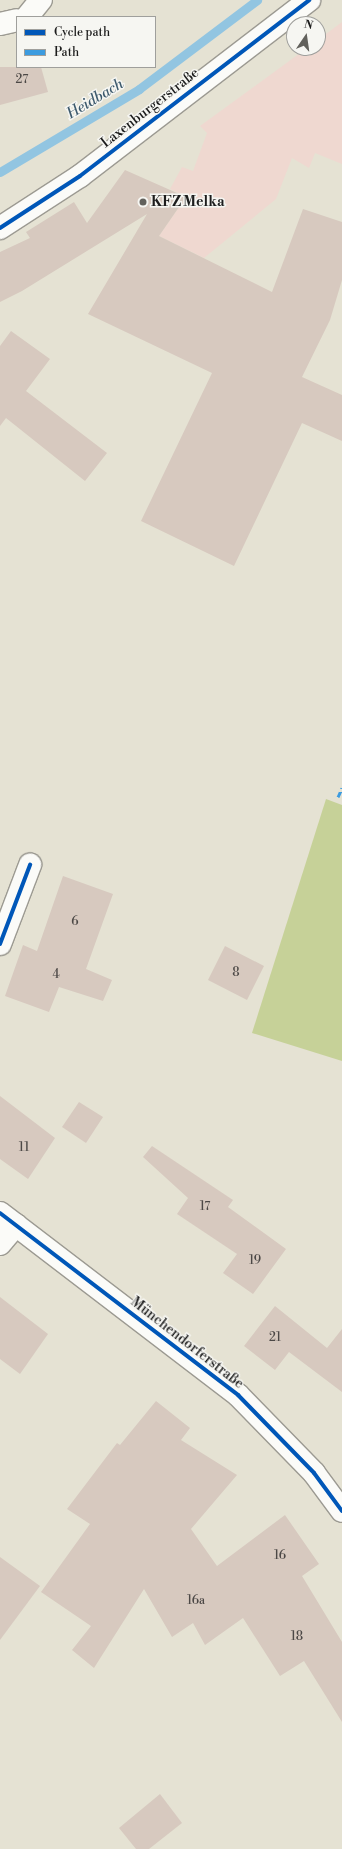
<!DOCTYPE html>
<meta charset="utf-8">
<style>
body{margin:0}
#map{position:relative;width:342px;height:1849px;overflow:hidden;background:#e5e2d3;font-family:"Libre Bodoni",serif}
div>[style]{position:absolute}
.built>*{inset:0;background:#efd8d0}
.green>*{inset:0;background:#c6d198}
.stream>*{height:9px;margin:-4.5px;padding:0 4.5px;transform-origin:4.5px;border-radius:4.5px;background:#92c5e1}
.building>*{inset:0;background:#d7c9bf}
.roads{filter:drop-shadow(1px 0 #9c9a92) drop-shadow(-1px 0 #9c9a92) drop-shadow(0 1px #9c9a92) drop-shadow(0 -1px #9c9a92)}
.minor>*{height:22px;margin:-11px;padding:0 11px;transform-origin:11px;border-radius:11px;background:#fbfbf8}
.tertiary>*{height:22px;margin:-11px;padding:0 11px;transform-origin:11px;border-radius:11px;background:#fbfbf8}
.quiet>*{height:3px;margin-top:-1.5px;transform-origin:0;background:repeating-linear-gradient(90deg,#3c9bdf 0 6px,transparent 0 9px)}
.cycleway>*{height:4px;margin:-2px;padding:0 2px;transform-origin:2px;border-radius:2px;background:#0057b8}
.dots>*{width:11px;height:11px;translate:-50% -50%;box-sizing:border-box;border:2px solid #f6f6f2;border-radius:50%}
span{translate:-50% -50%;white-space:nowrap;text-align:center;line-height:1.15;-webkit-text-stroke:3px #f6f6f2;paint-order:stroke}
.number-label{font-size:12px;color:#4c4846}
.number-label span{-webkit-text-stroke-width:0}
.street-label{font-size:14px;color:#1c1c1c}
.poi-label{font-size:14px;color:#1c1c1c;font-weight:700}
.left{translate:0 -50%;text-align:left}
.water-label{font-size:15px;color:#3d5a6d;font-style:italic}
.legend{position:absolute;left:16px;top:16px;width:140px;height:52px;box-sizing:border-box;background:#f6f6f2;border:1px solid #9f9f9c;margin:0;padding:5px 7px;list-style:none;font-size:12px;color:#1c1c1c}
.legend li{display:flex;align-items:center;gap:8px;height:20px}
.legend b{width:20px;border:1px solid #9f9f9c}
.north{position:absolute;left:286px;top:16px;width:40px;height:40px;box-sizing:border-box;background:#f6f6f2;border:1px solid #9f9f9c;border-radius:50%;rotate:13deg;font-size:11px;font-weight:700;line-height:16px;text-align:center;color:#1c1c1c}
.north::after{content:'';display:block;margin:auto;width:14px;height:18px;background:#62615c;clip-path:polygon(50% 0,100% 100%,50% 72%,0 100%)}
</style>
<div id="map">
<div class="built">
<i style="clip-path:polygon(342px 22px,342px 164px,315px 153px,309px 168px,292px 158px,276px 199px,204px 258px,159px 236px,186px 197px,170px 189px,182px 167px,193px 171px,207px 133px,200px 126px,307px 48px,318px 48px,318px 40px)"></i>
</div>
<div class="green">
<i style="clip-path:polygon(326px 799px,342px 805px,342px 1061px,252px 1033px)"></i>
</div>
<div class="stream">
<i style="left:0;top:172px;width:162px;rotate:-30.8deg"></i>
<i style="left:139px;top:89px;width:148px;rotate:-37deg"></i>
</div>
<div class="building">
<i style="clip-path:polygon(0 67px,41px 67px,48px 92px,0 105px)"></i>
<i style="clip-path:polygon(125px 170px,186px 197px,159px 236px,272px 292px,303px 209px,342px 222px,342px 280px,330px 320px,302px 377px,342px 395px,342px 441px,302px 423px,234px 566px,141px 521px,212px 373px,88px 314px,147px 214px,22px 291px,0 302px,0 252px,30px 238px,26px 232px,74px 202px,87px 223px)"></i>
<i style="clip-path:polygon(11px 331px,50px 359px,26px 391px,107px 453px,85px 481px,6px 418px,0 426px,0 346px)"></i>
<i style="clip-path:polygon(63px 876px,113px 894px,86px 969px,112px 980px,103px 1001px,59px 987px,49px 1012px,5px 996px,23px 945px,37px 951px)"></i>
<i style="clip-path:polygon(225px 946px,264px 966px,247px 1000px,208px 980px)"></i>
<i style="clip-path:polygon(0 1096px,55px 1138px,28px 1179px,0 1159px)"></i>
<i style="clip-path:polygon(79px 1102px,103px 1117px,86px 1143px,62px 1127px)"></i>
<i style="clip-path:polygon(152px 1146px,233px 1200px,228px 1207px,286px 1249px,253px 1294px,223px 1273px,237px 1254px,177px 1214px,188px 1198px,143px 1157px)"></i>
<i style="clip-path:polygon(0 1297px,48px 1334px,20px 1374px,0 1359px)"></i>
<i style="clip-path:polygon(275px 1306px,327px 1348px,342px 1329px,342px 1392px,289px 1352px,275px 1370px,244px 1346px)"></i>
<i style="clip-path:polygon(156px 1401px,190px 1428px,181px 1440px,237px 1475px,191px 1529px,217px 1566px,285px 1515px,319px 1564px,302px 1576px,342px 1642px,342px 1722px,304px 1661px,280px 1676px,243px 1618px,205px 1645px,193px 1623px,172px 1637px,144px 1589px,94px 1668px,72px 1650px,91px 1626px,41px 1592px,90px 1524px,67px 1509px,117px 1443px,120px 1445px)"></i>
<i style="clip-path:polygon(0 1557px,40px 1586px,0 1640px)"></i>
<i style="clip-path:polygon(160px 1794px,182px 1823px,149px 1849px,136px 1849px,119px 1828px)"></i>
</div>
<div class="roads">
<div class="minor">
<i style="left:27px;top:17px;width:22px;rotate:-51deg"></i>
<i style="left:0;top:24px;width:17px;rotate:-13deg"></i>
<i style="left:0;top:944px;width:85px;rotate:-69.2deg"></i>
<i style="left:0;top:1244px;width:25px;rotate:-50deg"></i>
</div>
<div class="tertiary">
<i style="left:0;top:228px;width:95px;rotate:-33deg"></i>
<i style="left:80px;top:176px;width:289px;rotate:-37.5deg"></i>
<i style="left:0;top:1213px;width:300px;rotate:37.4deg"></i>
<i style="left:238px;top:1395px;width:109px;rotate:45.7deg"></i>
<i style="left:314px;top:1473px;width:47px;rotate:53.6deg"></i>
</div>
</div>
<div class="quiet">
<i style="left:338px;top:797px;width:10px;rotate:-66deg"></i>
</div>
<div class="cycleway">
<i style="left:0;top:228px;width:95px;rotate:-33deg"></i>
<i style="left:80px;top:176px;width:289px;rotate:-37.5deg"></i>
<i style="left:0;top:944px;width:85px;rotate:-69.2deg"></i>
<i style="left:0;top:1213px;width:300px;rotate:37.4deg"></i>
<i style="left:238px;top:1395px;width:109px;rotate:45.7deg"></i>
<i style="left:314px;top:1473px;width:47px;rotate:53.6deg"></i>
</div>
<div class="dots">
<i style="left:143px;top:202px;background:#62615c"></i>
</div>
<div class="number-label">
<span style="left:22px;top:80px">27</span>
<span style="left:75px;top:922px">6</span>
<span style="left:236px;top:973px">8</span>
<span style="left:56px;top:975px">4</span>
<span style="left:24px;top:1148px">11</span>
<span style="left:205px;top:1207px">17</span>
<span style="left:255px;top:1261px">19</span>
<span style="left:275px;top:1338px">21</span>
<span style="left:280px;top:1556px">16</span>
<span style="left:196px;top:1601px">16a</span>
<span style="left:297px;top:1637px">18</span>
</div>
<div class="street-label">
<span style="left:150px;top:108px;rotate:-38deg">Laxenburgerstraße</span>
<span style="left:187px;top:1343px;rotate:38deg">Münchendorferstraße</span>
</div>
<div class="poi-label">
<span class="left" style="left:151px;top:202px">KFZ Melka</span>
</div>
<div class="water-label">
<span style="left:95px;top:99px;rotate:-31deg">Heidbach</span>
</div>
<ul class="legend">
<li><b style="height:5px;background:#0057b8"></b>Cycle path</li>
<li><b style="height:5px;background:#3c9bdf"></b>Path</li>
</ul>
<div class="north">N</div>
</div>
